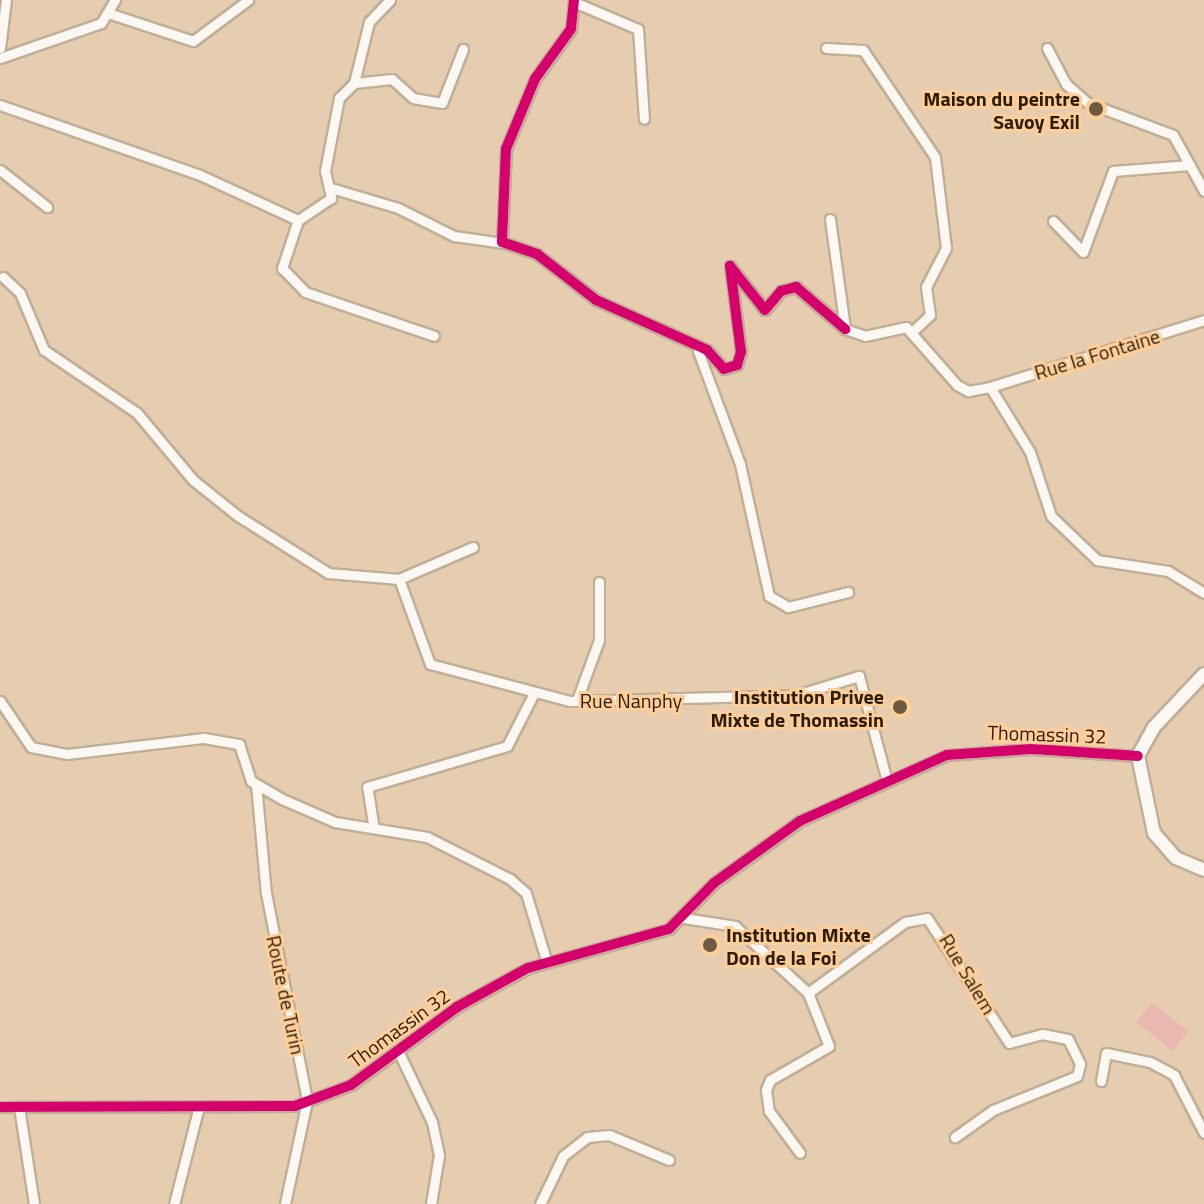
<!DOCTYPE html>
<style>
body{margin:0}
#map{position:relative;width:1204px;height:1204px;overflow:hidden;background:#e6cdaf;font-family:"Titillium Web",sans-serif}
div>[style]{position:absolute}
.green>*{inset:0;background:#e9b8b0}
.roads{filter:drop-shadow(2px 0 #c1ae96) drop-shadow(-2px 0 #c1ae96) drop-shadow(0 2px #c1ae96) drop-shadow(0 -2px #c1ae96)}
.minor>*{height:9px;margin:-4.5px;padding:0 4.5px;transform-origin:4.5px;border-radius:4.5px;background:#fbf8f3}
.secondary>*{height:12px;margin:-6px;padding:0 6px;transform-origin:6px;border-radius:6px;background:#fbf8f3}
.cycleway>*{height:10px;margin:-5px;padding:0 5px;transform-origin:5px;border-radius:5px;background:#d6006c}
.dots>*{width:22px;height:22px;translate:-50% -50%;box-sizing:border-box;border:4px solid #fdce98;border-radius:50%}
span{translate:-50% -50%;white-space:nowrap;text-align:center;line-height:1.15;-webkit-text-stroke:6px #fdce98;paint-order:stroke}
.poi-label{font-size:20px;color:#2d1c06;font-weight:700}
.right{translate:-100% -50%;text-align:right}
.left{translate:0 -50%;text-align:left}
.street-label{font-size:20px;color:#2d1c06}
</style>
<div id="map">
<div class="green">
<i style="clip-path:polygon(1152px 1003px,1188px 1031px,1173px 1051px,1136px 1022px)"></i>
</div>
<div class="roads">
<div class="minor">
<i style="left:390px;top:0;width:30px;rotate:134deg"></i>
<i style="left:369px;top:22px;width:63px;rotate:103.8deg"></i>
<i style="left:354px;top:83px;width:21px;rotate:135deg"></i>
<i style="left:339px;top:98px;width:74px;rotate:100.9deg"></i>
<i style="left:325px;top:171px;width:28px;rotate:77deg"></i>
<i style="left:331px;top:198px;width:40px;rotate:146deg"></i>
<i style="left:298px;top:220px;width:51px;rotate:108.4deg"></i>
<i style="left:282px;top:268px;width:33px;rotate:46deg"></i>
<i style="left:305px;top:292px;width:136px;rotate:18.8deg"></i>
<i style="left:574px;top:0;width:29px;rotate:96deg"></i>
<i style="left:571px;top:29px;width:62px;rotate:125.8deg"></i>
<i style="left:535px;top:79px;width:76px;rotate:112.5deg"></i>
<i style="left:506px;top:149px;width:93px;rotate:92.5deg"></i>
<i style="left:502px;top:242px;width:37px;rotate:19deg"></i>
<i style="left:537px;top:254px;width:75px;rotate:37.9deg"></i>
<i style="left:596px;top:300px;width:122px;rotate:24.2deg"></i>
<i style="left:707px;top:350px;width:25px;rotate:48deg"></i>
<i style="left:724px;top:369px;width:14px;rotate:-17deg"></i>
<i style="left:737px;top:365px;width:14px;rotate:-73deg"></i>
<i style="left:741px;top:352px;width:87px;rotate:-97.3deg"></i>
<i style="left:730px;top:266px;width:56px;rotate:51.5deg"></i>
<i style="left:765px;top:310px;width:25px;rotate:-50deg"></i>
<i style="left:781px;top:291px;width:16px;rotate:-15deg"></i>
<i style="left:796px;top:287px;width:65px;rotate:40.6deg"></i>
<i style="left:574px;top:2px;width:69px;rotate:22.9deg"></i>
<i style="left:638px;top:29px;width:90px;rotate:86.2deg"></i>
<i style="left:111px;top:14px;width:86px;rotate:18.2deg"></i>
<i style="left:193px;top:41px;width:69px;rotate:-36.7deg"></i>
<i style="left:0;top:48px;width:48px;rotate:-82.9deg"></i>
<i style="left:826px;top:48px;width:37px;rotate:3deg"></i>
<i style="left:863px;top:50px;width:129px;rotate:56.1deg"></i>
<i style="left:935px;top:157px;width:92px;rotate:83.1deg"></i>
<i style="left:946px;top:248px;width:44px;rotate:117.1deg"></i>
<i style="left:926px;top:287px;width:28px;rotate:82deg"></i>
<i style="left:930px;top:315px;width:23px;rotate:137deg"></i>
<i style="left:1047px;top:48px;width:41px;rotate:62.2deg"></i>
<i style="left:1066px;top:84px;width:29px;rotate:41deg"></i>
<i style="left:1088px;top:103px;width:91px;rotate:20.6deg"></i>
<i style="left:1173px;top:135px;width:64px;rotate:61deg"></i>
<i style="left:0;top:58px;width:107px;rotate:-19.1deg"></i>
<i style="left:101px;top:23px;width:27px;rotate:-59deg"></i>
<i style="left:354px;top:83px;width:38px;rotate:-6deg"></i>
<i style="left:392px;top:79px;width:28px;rotate:42deg"></i>
<i style="left:413px;top:98px;width:29px;rotate:10deg"></i>
<i style="left:442px;top:103px;width:58px;rotate:-68.7deg"></i>
<i style="left:0;top:105px;width:212px;rotate:19.3deg"></i>
<i style="left:200px;top:175px;width:108px;rotate:24.7deg"></i>
<i style="left:0;top:170px;width:60px;rotate:38.2deg"></i>
<i style="left:331px;top:188px;width:70px;rotate:16.6deg"></i>
<i style="left:398px;top:208px;width:63px;rotate:26.6deg"></i>
<i style="left:454px;top:236px;width:49px;rotate:8.1deg"></i>
<i style="left:830px;top:219px;width:111px;rotate:82.2deg"></i>
<i style="left:845px;top:329px;width:21px;rotate:19deg"></i>
<i style="left:865px;top:336px;width:42px;rotate:-12.4deg"></i>
<i style="left:906px;top:327px;width:77px;rotate:48.7deg"></i>
<i style="left:957px;top:385px;width:13px;rotate:29deg"></i>
<i style="left:968px;top:391px;width:22px;rotate:-10deg"></i>
<i style="left:990px;top:387px;width:76px;rotate:58.4deg"></i>
<i style="left:1030px;top:452px;width:67px;rotate:71.8deg"></i>
<i style="left:1051px;top:516px;width:64px;rotate:43.7deg"></i>
<i style="left:1097px;top:560px;width:72px;rotate:8.8deg"></i>
<i style="left:1168px;top:571px;width:42px;rotate:31.4deg"></i>
<i style="left:1053px;top:221px;width:43px;rotate:45.9deg"></i>
<i style="left:1083px;top:252px;width:86px;rotate:-69.7deg"></i>
<i style="left:1113px;top:171px;width:77px;rotate:-4.5deg"></i>
<i style="left:3px;top:277px;width:23px;rotate:43deg"></i>
<i style="left:20px;top:293px;width:62px;rotate:67.2deg"></i>
<i style="left:44px;top:350px;width:112px;rotate:34.1deg"></i>
<i style="left:137px;top:413px;width:87px;rotate:50.1deg"></i>
<i style="left:193px;top:480px;width:58px;rotate:38.7deg"></i>
<i style="left:238px;top:516px;width:107px;rotate:32.3deg"></i>
<i style="left:328px;top:573px;width:71px;rotate:4.8deg"></i>
<i style="left:698px;top:351px;width:121px;rotate:69.6deg"></i>
<i style="left:740px;top:464px;width:135px;rotate:77.6deg"></i>
<i style="left:769px;top:596px;width:22px;rotate:30deg"></i>
<i style="left:788px;top:607px;width:62px;rotate:-14deg"></i>
<i style="left:990px;top:387px;width:224px;rotate:-17.4deg"></i>
<i style="left:473px;top:547px;width:81px;rotate:156.6deg"></i>
<i style="left:399px;top:579px;width:90px;rotate:70deg"></i>
<i style="left:430px;top:664px;width:145px;rotate:14.8deg"></i>
<i style="left:570px;top:701px;width:226px;rotate:-1.5deg"></i>
<i style="left:796px;top:695px;width:66px;rotate:-16.8deg"></i>
<i style="left:859px;top:676px;width:109px;rotate:75.1deg"></i>
<i style="left:577px;top:700px;width:64px;rotate:-69.9deg"></i>
<i style="left:599px;top:640px;width:58px;rotate:-90deg"></i>
<i style="left:0;top:701px;width:55px;rotate:56deg"></i>
<i style="left:31px;top:747px;width:37px;rotate:11deg"></i>
<i style="left:67px;top:754px;width:138px;rotate:-6.7deg"></i>
<i style="left:204px;top:738px;width:36px;rotate:10deg"></i>
<i style="left:239px;top:744px;width:39px;rotate:72deg"></i>
<i style="left:251px;top:781px;width:36px;rotate:30deg"></i>
<i style="left:282px;top:799px;width:58px;rotate:23.5deg"></i>
<i style="left:335px;top:822px;width:93px;rotate:9.3deg"></i>
<i style="left:427px;top:837px;width:93px;rotate:26.8deg"></i>
<i style="left:510px;top:879px;width:21px;rotate:41deg"></i>
<i style="left:526px;top:893px;width:73px;rotate:73.3deg"></i>
<i style="left:256px;top:784px;width:109px;rotate:84.8deg"></i>
<i style="left:266px;top:893px;width:212px;rotate:78.8deg"></i>
<i style="left:307px;top:1101px;width:105px;rotate:102.1deg"></i>
<i style="left:373px;top:823px;width:36px;rotate:-99deg"></i>
<i style="left:367px;top:787px;width:146px;rotate:-16.3deg"></i>
<i style="left:507px;top:746px;width:57px;rotate:-63deg"></i>
<i style="left:684px;top:918px;width:52px;rotate:8.9deg"></i>
<i style="left:735px;top:926px;width:99px;rotate:42.5deg"></i>
<i style="left:808px;top:993px;width:57px;rotate:68.4deg"></i>
<i style="left:829px;top:1046px;width:68px;rotate:150deg"></i>
<i style="left:770px;top:1080px;width:11px;rotate:112deg"></i>
<i style="left:766px;top:1090px;width:21px;rotate:82deg"></i>
<i style="left:769px;top:1111px;width:52px;rotate:53.6deg"></i>
<i style="left:808px;top:993px;width:120px;rotate:-36.2deg"></i>
<i style="left:905px;top:922px;width:22px;rotate:-10deg"></i>
<i style="left:927px;top:918px;width:149px;rotate:56.7deg"></i>
<i style="left:1009px;top:1043px;width:34px;rotate:-15deg"></i>
<i style="left:1042px;top:1034px;width:26px;rotate:11deg"></i>
<i style="left:1068px;top:1039px;width:28px;rotate:64deg"></i>
<i style="left:1080px;top:1064px;width:12px;rotate:104deg"></i>
<i style="left:1077px;top:1076px;width:91px;rotate:158deg"></i>
<i style="left:993px;top:1110px;width:47px;rotate:144.6deg"></i>
<i style="left:400px;top:1055px;width:74px;rotate:64.5deg"></i>
<i style="left:432px;top:1122px;width:34px;rotate:78deg"></i>
<i style="left:439px;top:1155px;width:50px;rotate:99.3deg"></i>
<i style="left:1101px;top:1081px;width:28px;rotate:-80deg"></i>
<i style="left:1106px;top:1053px;width:45px;rotate:11.6deg"></i>
<i style="left:1150px;top:1062px;width:27px;rotate:28deg"></i>
<i style="left:1174px;top:1075px;width:65px;rotate:62.7deg"></i>
<i style="left:0;top:1107px;width:295px;rotate:-0.2deg"></i>
<i style="left:295px;top:1106px;width:60px;rotate:-20.6deg"></i>
<i style="left:351px;top:1085px;width:132px;rotate:-36.3deg"></i>
<i style="left:457px;top:1007px;width:81px;rotate:-28.8deg"></i>
<i style="left:528px;top:968px;width:146px;rotate:-15.5deg"></i>
<i style="left:669px;top:929px;width:64px;rotate:-45.6deg"></i>
<i style="left:714px;top:883px;width:106px;rotate:-35.8deg"></i>
<i style="left:800px;top:821px;width:161px;rotate:-24.2deg"></i>
<i style="left:947px;top:755px;width:85px;rotate:-4deg"></i>
<i style="left:1032px;top:749px;width:106px;rotate:3.8deg"></i>
<i style="left:19px;top:1107px;width:98px;rotate:81.2deg"></i>
<i style="left:174px;top:1204px;width:101px;rotate:-75.7deg"></i>
<i style="left:540px;top:1204px;width:53px;rotate:-64.4deg"></i>
<i style="left:563px;top:1156px;width:31px;rotate:-38deg"></i>
<i style="left:587px;top:1137px;width:22px;rotate:-5deg"></i>
<i style="left:609px;top:1135px;width:65px;rotate:22.6deg"></i>
</div>
<div class="secondary">
<i style="left:1204px;top:674px;width:73px;rotate:133.3deg"></i>
<i style="left:1154px;top:727px;width:33px;rotate:119deg"></i>
<i style="left:1138px;top:756px;width:79px;rotate:78.3deg"></i>
<i style="left:1154px;top:833px;width:33px;rotate:49deg"></i>
<i style="left:1176px;top:858px;width:30px;rotate:23deg"></i>
</div>
</div>
<div class="cycleway">
<i style="left:574px;top:0;width:29px;rotate:96deg"></i>
<i style="left:571px;top:29px;width:62px;rotate:125.8deg"></i>
<i style="left:535px;top:79px;width:76px;rotate:112.5deg"></i>
<i style="left:506px;top:149px;width:93px;rotate:92.5deg"></i>
<i style="left:502px;top:242px;width:37px;rotate:19deg"></i>
<i style="left:537px;top:254px;width:75px;rotate:37.9deg"></i>
<i style="left:596px;top:300px;width:122px;rotate:24.2deg"></i>
<i style="left:707px;top:350px;width:25px;rotate:48deg"></i>
<i style="left:724px;top:369px;width:14px;rotate:-17deg"></i>
<i style="left:737px;top:365px;width:14px;rotate:-73deg"></i>
<i style="left:741px;top:352px;width:87px;rotate:-97.3deg"></i>
<i style="left:730px;top:266px;width:56px;rotate:51.5deg"></i>
<i style="left:765px;top:310px;width:25px;rotate:-50deg"></i>
<i style="left:781px;top:291px;width:16px;rotate:-15deg"></i>
<i style="left:796px;top:287px;width:65px;rotate:40.6deg"></i>
<i style="left:0;top:1107px;width:295px;rotate:-0.2deg"></i>
<i style="left:295px;top:1106px;width:60px;rotate:-20.6deg"></i>
<i style="left:351px;top:1085px;width:132px;rotate:-36.3deg"></i>
<i style="left:457px;top:1007px;width:81px;rotate:-28.8deg"></i>
<i style="left:528px;top:968px;width:146px;rotate:-15.5deg"></i>
<i style="left:669px;top:929px;width:64px;rotate:-45.6deg"></i>
<i style="left:714px;top:883px;width:106px;rotate:-35.8deg"></i>
<i style="left:800px;top:821px;width:161px;rotate:-24.2deg"></i>
<i style="left:947px;top:755px;width:85px;rotate:-4deg"></i>
<i style="left:1032px;top:749px;width:106px;rotate:3.8deg"></i>
</div>
<div class="dots">
<i style="left:1096px;top:109px;background:#6e5a41"></i>
<i style="left:900px;top:707px;background:#6e5a41"></i>
<i style="left:710px;top:945px;background:#6e5a41"></i>
</div>
<div class="poi-label">
<span class="right" style="left:1080px;top:110px">Maison du peintre<br>Savoy Exil</span>
<span class="right" style="left:884px;top:708px">Institution Privee<br>Mixte de Thomassin</span>
<span class="left" style="left:726px;top:946px">Institution Mixte<br>Don de la Foi</span>
</div>
<div class="street-label">
<span style="left:1097px;top:354px;rotate:-17deg">Rue la Fontaine</span>
<span style="left:631px;top:700px">Rue Nanphy</span>
<span style="left:1047px;top:734px;rotate:2deg">Thomassin 32</span>
<span style="left:968px;top:974px;rotate:59deg">Rue Salem</span>
<span style="left:286px;top:995px;rotate:78deg">Route de Turin</span>
<span style="left:399px;top:1028px;rotate:-36deg">Thomassin 32</span>
</div>
</div>
